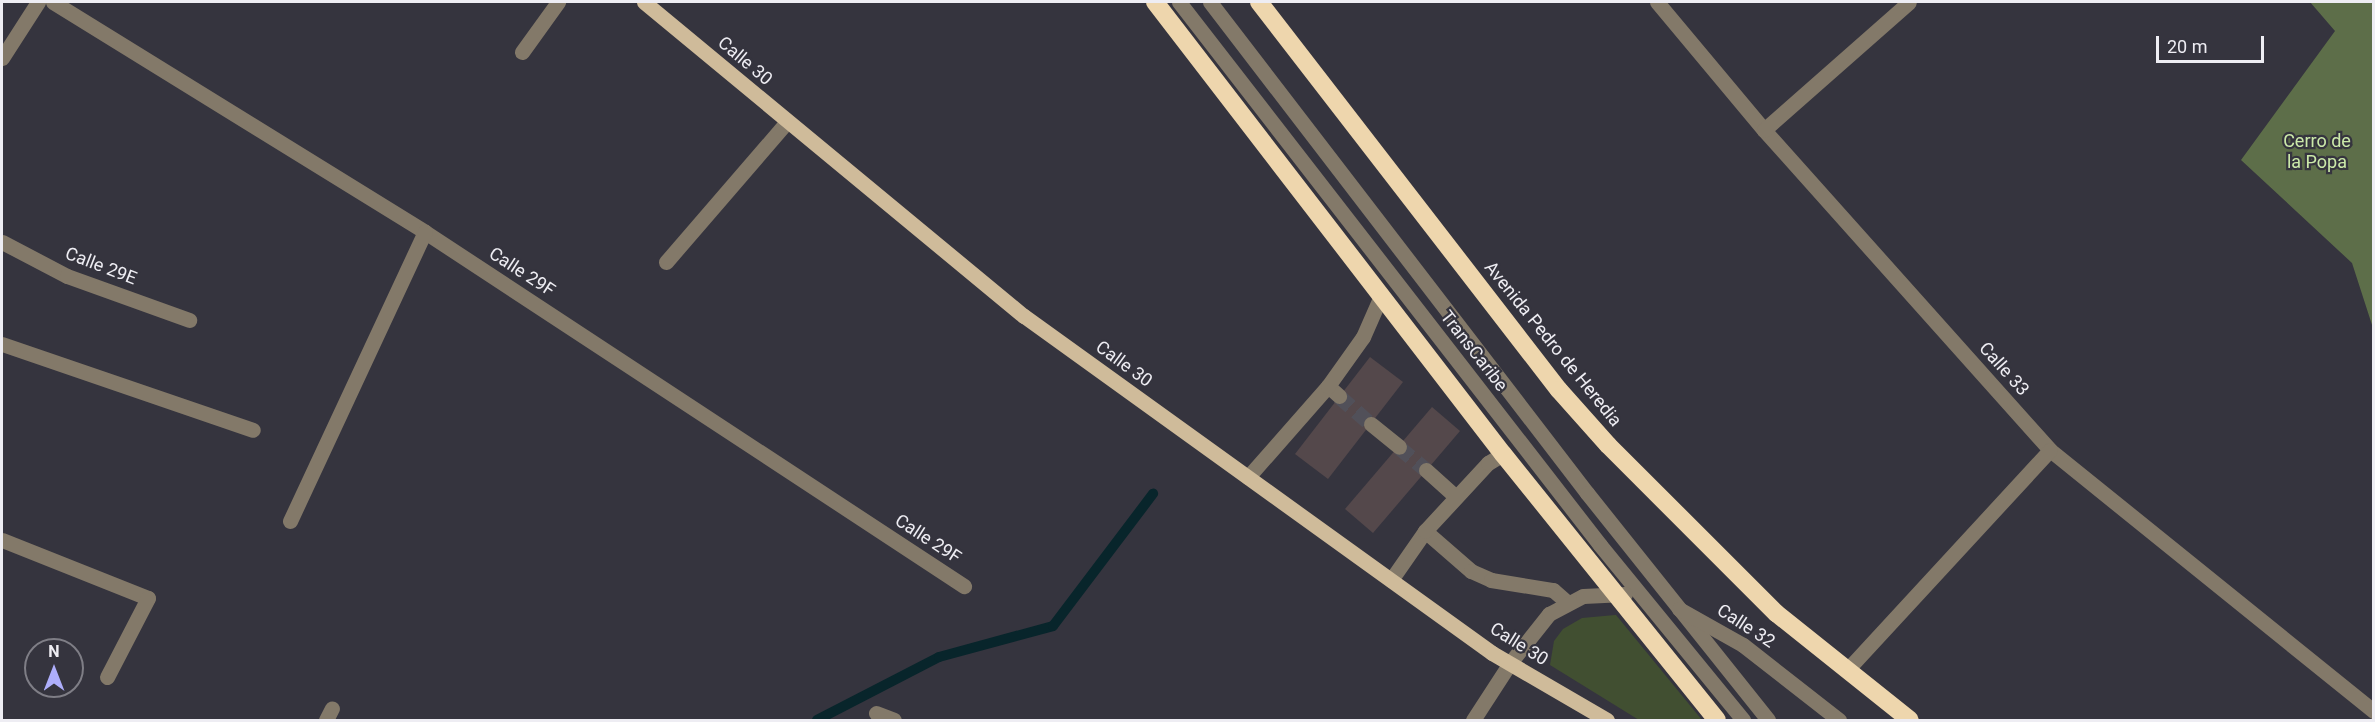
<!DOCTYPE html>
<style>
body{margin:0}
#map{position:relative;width:2375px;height:722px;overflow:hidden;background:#35343e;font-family:Roboto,sans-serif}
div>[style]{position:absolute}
.green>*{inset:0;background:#414f31}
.forest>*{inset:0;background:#5d6e49}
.stream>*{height:10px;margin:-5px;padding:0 5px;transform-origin:5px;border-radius:5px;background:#08252b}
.building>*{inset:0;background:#54484b}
.minor-tunnel>*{height:15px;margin-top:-7.5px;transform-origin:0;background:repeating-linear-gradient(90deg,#515059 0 15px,transparent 0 23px)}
.minor>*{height:15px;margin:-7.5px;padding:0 7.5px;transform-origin:7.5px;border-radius:7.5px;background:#837969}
.major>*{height:15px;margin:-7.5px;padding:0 7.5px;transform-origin:7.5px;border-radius:7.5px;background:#cfbb9a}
.highway>*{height:18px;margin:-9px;padding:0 9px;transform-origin:9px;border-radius:9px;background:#eed6ad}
span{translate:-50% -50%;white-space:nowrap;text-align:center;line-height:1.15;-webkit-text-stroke:4.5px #35343e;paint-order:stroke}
.street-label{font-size:18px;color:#eeedf3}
.park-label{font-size:18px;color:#cbe9a9}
.frame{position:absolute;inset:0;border:3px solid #eeedf3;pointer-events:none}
.north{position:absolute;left:24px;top:638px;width:60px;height:60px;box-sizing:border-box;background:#35343e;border:2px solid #7f7e86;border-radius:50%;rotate:0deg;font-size:16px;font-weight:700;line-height:24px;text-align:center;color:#eeedf3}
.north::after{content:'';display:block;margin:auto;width:21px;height:27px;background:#aeaefb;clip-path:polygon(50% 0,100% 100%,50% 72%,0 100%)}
.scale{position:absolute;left:2156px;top:36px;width:108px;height:27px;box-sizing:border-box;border:3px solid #eeedf3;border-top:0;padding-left:8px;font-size:18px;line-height:21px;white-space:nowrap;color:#eeedf3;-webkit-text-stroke:4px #35343e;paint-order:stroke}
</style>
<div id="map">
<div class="green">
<i style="clip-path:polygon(1615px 615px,1616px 615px,1702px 720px,1639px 720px,1550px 665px,1554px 641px,1563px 629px,1582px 618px)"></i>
</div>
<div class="forest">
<i style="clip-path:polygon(2310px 2px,2373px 2px,2373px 328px,2352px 263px,2241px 160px,2335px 31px)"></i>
</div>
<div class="stream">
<i style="left:817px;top:720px;width:137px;rotate:-27.3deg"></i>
<i style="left:939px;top:657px;width:118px;rotate:-15.2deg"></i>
<i style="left:1053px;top:626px;width:166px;rotate:-52.9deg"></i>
</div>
<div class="building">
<i style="clip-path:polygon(1370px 357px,1403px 382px,1328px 479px,1295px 454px)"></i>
<i style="clip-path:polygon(1432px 407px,1460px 431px,1373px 533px,1345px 509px)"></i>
</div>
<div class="minor-tunnel">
<i style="left:1339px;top:396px;width:43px;rotate:41.2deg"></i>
<i style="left:1399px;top:447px;width:35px;rotate:40deg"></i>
</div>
<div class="minor">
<i style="left:53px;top:2px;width:437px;rotate:31.7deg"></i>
<i style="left:425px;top:232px;width:645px;rotate:33.3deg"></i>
<i style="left:1179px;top:2px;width:687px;rotate:52.21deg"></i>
<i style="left:1600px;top:545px;width:226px;rotate:50.7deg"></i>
<i style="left:1210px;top:2px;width:619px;rotate:52.48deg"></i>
<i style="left:1587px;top:493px;width:290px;rotate:51.4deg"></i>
<i style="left:1657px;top:2px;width:167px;rotate:50.1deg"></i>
<i style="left:1764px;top:130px;width:429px;rotate:48.2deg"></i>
<i style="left:2050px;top:450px;width:416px;rotate:38.9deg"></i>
<i style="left:522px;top:52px;width:62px;rotate:-54.2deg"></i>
<i style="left:2px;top:58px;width:67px;rotate:-57.3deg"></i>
<i style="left:1764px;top:130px;width:193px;rotate:-41.4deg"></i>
<i style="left:2px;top:242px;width:73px;rotate:27.6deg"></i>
<i style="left:67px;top:276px;width:130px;rotate:19.8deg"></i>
<i style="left:666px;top:262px;width:185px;rotate:-49.2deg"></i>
<i style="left:2px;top:344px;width:265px;rotate:18.9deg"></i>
<i style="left:1328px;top:386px;width:15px;rotate:42deg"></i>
<i style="left:1371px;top:424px;width:36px;rotate:39deg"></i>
<i style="left:1426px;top:470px;width:40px;rotate:42deg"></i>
<i style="left:1248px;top:477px;width:121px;rotate:-48.7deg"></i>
<i style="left:1328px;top:386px;width:60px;rotate:-54.5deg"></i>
<i style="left:1363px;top:337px;width:45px;rotate:-66.3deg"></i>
<i style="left:290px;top:521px;width:319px;rotate:-65deg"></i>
<i style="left:1425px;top:531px;width:61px;rotate:41deg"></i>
<i style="left:1471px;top:571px;width:22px;rotate:24deg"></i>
<i style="left:1491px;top:580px;width:63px;rotate:9.2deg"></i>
<i style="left:1553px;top:590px;width:20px;rotate:41deg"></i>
<i style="left:2px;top:540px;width:157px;rotate:21.7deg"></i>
<i style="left:148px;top:598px;width:89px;rotate:117.4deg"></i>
<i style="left:1391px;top:580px;width:60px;rotate:-55.2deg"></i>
<i style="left:1425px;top:531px;width:93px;rotate:-47.2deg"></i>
<i style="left:1488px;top:463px;width:17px;rotate:-31deg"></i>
<i style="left:1679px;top:609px;width:73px;rotate:29.4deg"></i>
<i style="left:1743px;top:645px;width:122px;rotate:38deg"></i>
<i style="left:1847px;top:670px;width:299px;rotate:-47.3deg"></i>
<i style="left:876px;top:713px;width:19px;rotate:21deg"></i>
<i style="left:326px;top:720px;width:13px;rotate:-63deg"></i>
<i style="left:1473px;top:720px;width:68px;rotate:-57deg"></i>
<i style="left:1510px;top:663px;width:63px;rotate:-51.5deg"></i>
<i style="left:1549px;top:614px;width:38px;rotate:-28deg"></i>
<i style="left:1583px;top:596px;width:42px;rotate:-2.7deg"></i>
</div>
<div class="major">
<i style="left:644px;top:2px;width:493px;rotate:39.6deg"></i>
<i style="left:1024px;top:316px;width:577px;rotate:35.76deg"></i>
<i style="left:1492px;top:653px;width:133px;rotate:30.2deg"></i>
</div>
<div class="highway">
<i style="left:1155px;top:2px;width:570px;rotate:52.41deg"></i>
<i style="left:1503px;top:454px;width:341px;rotate:51.2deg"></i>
<i style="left:1259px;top:2px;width:490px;rotate:52.3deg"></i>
<i style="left:1559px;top:390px;width:74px;rotate:48.3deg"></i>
<i style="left:1608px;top:445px;width:238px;rotate:45deg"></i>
<i style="left:1776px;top:613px;width:171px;rotate:38.6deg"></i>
</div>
<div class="street-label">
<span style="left:745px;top:61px;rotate:40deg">Calle 30</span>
<span style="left:101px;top:266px;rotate:21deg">Calle 29E</span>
<span style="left:522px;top:272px;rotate:33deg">Calle 29F</span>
<span style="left:1553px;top:344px;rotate:51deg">Avenida Pedro de Heredia</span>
<span style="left:1474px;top:351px;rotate:52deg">TransCaribe</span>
<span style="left:1124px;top:364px;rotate:36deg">Calle 30</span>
<span style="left:2004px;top:369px;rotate:48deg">Calle 33</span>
<span style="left:928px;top:539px;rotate:33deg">Calle 29F</span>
<span style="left:1746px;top:626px;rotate:33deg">Calle 32</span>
<span style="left:1519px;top:644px;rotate:32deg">Calle 30</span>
</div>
<div class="park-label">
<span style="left:2317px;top:152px">Cerro de<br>la Popa</span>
</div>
<div class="frame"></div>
<div class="north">N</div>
<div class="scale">20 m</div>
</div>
